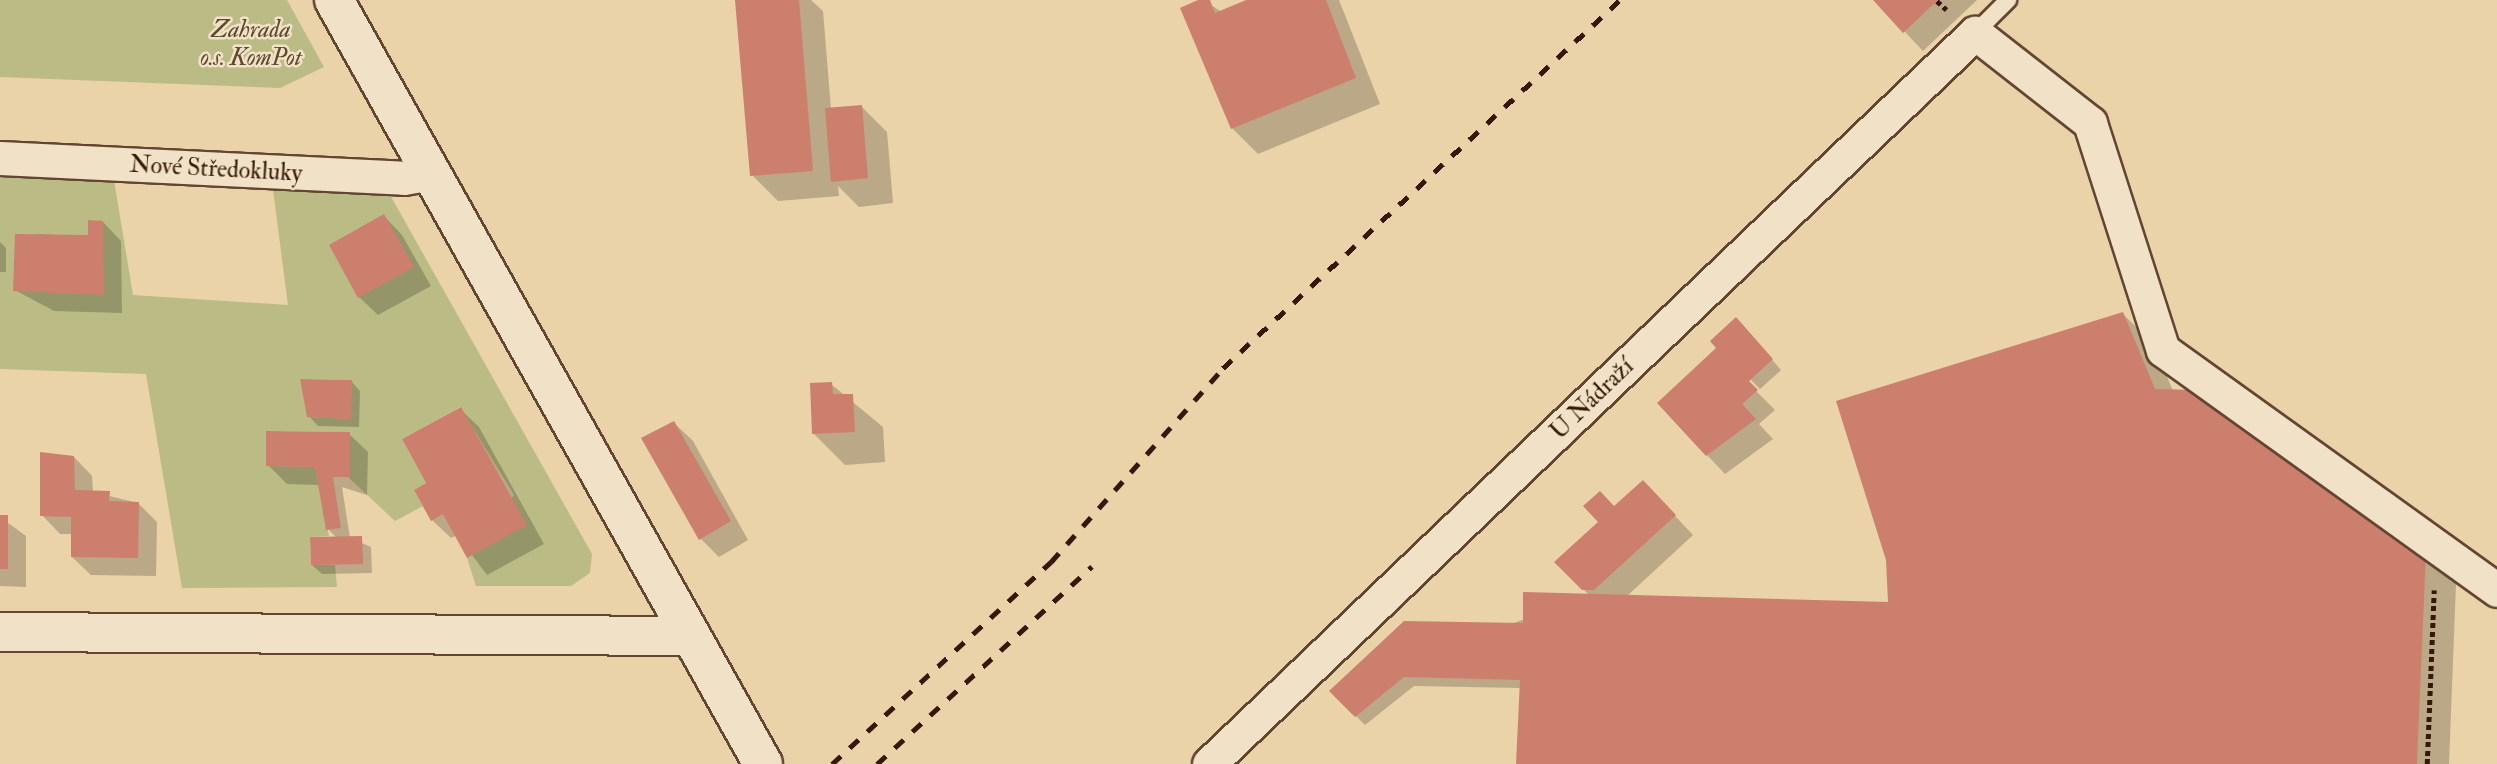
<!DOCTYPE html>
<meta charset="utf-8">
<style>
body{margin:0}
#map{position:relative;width:2497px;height:764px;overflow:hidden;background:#ead2a9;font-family:"IM FELL Double Pica",serif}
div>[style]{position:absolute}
.green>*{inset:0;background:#bbbb85}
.shadow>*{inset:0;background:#0003}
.building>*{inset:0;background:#cd7f6d}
.path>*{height:4.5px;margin-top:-2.25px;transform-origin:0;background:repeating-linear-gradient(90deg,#361809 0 5px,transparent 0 8.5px)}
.roads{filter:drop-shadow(2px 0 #634631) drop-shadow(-2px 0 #634631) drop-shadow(0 2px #634631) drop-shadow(0 -2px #634631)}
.service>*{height:16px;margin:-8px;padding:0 8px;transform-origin:8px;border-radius:8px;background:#f1e2c7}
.minor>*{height:33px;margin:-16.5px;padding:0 16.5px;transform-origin:16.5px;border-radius:16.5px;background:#f1e2c7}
.tertiary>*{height:38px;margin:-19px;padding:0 19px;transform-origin:19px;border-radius:19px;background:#f1e2c7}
.rail>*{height:5px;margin-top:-2.5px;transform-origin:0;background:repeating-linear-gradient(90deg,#361809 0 12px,transparent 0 24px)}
span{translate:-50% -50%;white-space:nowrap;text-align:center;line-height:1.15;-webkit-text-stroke:5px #f1e2c7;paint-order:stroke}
.park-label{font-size:24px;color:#5e492e;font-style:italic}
.street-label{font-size:24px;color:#361809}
</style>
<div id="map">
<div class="green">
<i style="clip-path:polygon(0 0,287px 0,324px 67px,280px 88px,0 77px)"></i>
<i style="clip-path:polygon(evenodd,0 170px,113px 174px,133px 295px,288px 305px,272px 182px,385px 186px,592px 554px,590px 573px,571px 586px,476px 586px,467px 558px,514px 495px,460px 407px,402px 439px,426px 483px,414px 490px,423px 506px,395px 521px,348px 477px,350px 432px,266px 431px,267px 466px,315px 467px,329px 536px,310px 537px,311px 565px,335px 565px,337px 587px,182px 588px,146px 374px,0 369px,0 170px,300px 379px,352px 380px,350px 419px,308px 417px,300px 379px)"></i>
</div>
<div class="shadow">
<i style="clip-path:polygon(737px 0,811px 0,823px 11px,831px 109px,861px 106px,887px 132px,893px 203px,859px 207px,838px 186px,839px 196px,778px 201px,752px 175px)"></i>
<i style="clip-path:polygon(1203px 0,1222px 12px,1251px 0,1339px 0,1380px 104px,1258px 154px,1232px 128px)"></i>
<i style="clip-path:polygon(1875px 0,1977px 0,1923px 51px)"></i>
<i style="clip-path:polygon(384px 216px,402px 235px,431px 286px,378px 315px,359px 297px)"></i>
<i style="clip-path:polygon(103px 222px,121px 241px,122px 313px,54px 311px,15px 290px,37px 234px,90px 237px)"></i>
<i style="clip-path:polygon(0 242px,6px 248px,6px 272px,0 272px)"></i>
<i style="clip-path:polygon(2123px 314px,2154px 345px,2173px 391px,2424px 552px,2456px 584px,2449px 764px,1518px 764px,1521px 688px,1414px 686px,1365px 725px,1331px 691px,1589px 595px,1557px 562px,1614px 508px,1661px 501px,1693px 535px,1626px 597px,1889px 604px)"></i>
<i style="clip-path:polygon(1745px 329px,1781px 370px,1760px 389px,1712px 341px)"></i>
<i style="clip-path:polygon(1716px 351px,1775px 410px,1759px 424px,1773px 439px,1725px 474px,1707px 455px)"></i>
<i style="clip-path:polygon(351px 381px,360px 391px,359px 427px,318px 426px,309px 416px)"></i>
<i style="clip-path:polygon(831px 384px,883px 427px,885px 462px,845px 465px,814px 434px)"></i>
<i style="clip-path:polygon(460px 409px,479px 427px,544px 544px,487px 575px,457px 535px,451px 538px,432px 520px)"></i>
<i style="clip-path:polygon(674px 423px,693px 441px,748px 540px,719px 557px,700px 538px)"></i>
<i style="clip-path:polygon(349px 434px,368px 452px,367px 495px,342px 487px,350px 538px,371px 547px,372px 573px,322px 574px,312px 565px,337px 538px,328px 529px,320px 485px,287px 484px,268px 465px)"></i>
<i style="clip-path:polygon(74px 457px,92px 476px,93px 492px,138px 503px,157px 522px,156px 576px,91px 575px,72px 557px,73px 534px,60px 534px,42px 515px)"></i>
<i style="clip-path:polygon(0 517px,26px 536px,26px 587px,0 586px)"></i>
</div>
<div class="building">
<i style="clip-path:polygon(735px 0,799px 0,813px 171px,750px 176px)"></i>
<i style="clip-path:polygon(1198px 0,1210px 0,1215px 13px,1246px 0,1326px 0,1356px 78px,1231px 129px,1180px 8px)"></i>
<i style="clip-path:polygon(1873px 0,1938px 0,1903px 33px)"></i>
<i style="clip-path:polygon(862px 105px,868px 178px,831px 182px,825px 108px)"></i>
<i style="clip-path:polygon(384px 214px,414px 267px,358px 298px,329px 245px)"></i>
<i style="clip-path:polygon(88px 220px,103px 221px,104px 295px,13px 291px,15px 234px,88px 235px)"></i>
<i style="clip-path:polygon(2123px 312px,2155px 389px,2200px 390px,2426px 551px,2417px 764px,1516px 764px,1520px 680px,1404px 677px,1355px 717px,1329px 691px,1404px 621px,1523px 623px,1523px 592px,1888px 602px,1886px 560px,1836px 401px)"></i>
<i style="clip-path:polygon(1736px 317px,1773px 359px,1749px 381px,1758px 390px,1742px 404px,1756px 419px,1706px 456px,1657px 403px,1716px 348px,1710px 341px)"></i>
<i style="clip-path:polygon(300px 379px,352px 380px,351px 419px,307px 417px)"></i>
<i style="clip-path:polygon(832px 382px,833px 394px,853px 394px,855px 432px,812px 434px,810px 383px)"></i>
<i style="clip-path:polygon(461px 407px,527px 525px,467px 558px,443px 514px,431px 521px,414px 490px,426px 483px,402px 439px)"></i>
<i style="clip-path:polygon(674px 421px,731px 521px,699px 540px,641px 438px)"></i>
<i style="clip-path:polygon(266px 431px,350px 432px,350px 477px,333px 477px,341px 528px,326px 530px,315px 467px,266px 466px)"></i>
<i style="clip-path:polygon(40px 452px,74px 456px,75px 490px,110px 491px,109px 501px,139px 502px,138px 558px,71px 557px,71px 517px,40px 516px)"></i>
<i style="clip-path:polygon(1643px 480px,1676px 515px,1594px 590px,1582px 590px,1554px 562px,1598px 522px,1583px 506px,1600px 491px,1614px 506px)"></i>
<i style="clip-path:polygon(0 515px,8px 515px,8px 569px,0 569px)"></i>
<i style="clip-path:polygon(362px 536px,363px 564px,311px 565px,310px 537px)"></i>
</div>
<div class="path">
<i style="left:1937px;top:1px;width:13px;rotate:42deg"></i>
<i style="left:2427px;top:764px;width:174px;rotate:-87.7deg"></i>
</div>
<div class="roads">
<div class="service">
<i style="left:1975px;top:33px;width:47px;rotate:-45deg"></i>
</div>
<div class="minor">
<i style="left:0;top:158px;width:404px;rotate:2.8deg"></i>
<i style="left:404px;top:178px;width:27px;rotate:-10deg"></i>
<i style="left:1209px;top:764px;width:1059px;rotate:-43.66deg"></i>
<i style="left:1975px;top:33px;width:146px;rotate:38deg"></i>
<i style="left:2090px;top:123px;width:238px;rotate:72.2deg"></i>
<i style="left:2163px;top:350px;width:411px;rotate:35.7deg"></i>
</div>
<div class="tertiary">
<i style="left:334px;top:0;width:876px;rotate:60.68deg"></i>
<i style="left:0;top:632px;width:691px;rotate:0.33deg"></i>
</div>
</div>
<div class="rail">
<i style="left:832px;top:764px;width:298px;rotate:-42.7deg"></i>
<i style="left:1051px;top:562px;width:259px;rotate:-48.4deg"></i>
<i style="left:1223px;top:368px;width:541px;rotate:-42.83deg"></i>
<i style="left:877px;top:764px;width:292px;rotate:-42.6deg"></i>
</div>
<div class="park-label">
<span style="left:251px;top:44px">Zahrada<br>o.s. KomPot</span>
</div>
<div class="street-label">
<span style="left:216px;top:169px;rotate:3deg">Nové Středokluky</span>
<span style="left:1592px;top:399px;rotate:-44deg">U Nádraží</span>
</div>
</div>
